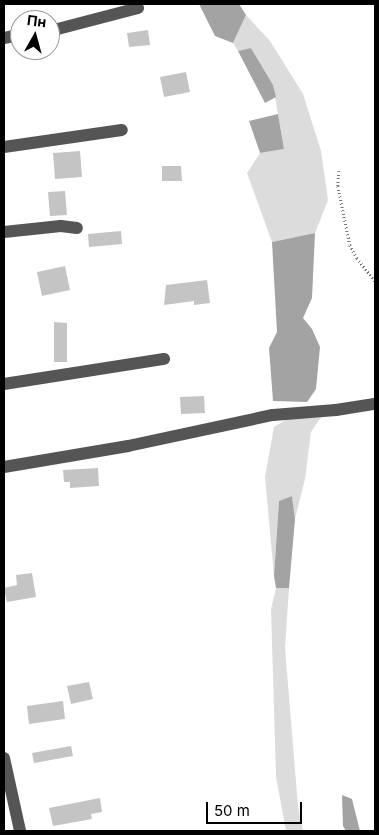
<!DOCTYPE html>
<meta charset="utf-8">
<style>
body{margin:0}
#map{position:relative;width:379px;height:835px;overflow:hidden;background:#fff;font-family:Inter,sans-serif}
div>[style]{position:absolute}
.green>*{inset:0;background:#dcdcdc}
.water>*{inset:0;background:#a3a3a3}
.building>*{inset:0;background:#c4c4c4}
.path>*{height:2.5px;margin-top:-1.25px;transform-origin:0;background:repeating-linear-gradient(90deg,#777 0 1px,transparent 0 3.5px)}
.minor>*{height:12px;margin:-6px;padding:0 6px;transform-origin:6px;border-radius:6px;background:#555}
span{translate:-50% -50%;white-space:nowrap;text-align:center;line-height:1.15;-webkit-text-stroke:4px #fff;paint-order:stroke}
.frame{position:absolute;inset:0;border:5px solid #000;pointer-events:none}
.north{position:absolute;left:10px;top:10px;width:50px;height:50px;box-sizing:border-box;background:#fff;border:1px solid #999;border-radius:50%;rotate:7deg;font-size:14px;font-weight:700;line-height:20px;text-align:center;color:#000}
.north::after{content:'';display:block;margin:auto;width:18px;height:22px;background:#000;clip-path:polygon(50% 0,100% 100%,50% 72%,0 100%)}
.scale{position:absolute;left:206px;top:802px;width:96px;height:22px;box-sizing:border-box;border:2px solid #000;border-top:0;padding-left:6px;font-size:15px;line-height:18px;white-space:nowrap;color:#000;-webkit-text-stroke:4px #fff;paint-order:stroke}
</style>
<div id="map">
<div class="green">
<i style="clip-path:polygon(246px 15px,270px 41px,303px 94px,321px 151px,328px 200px,315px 233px,272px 242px,247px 173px,260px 153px,284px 149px,273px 85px,251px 48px,238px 51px,233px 43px)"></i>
<i style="clip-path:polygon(321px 417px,311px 432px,305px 479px,295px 519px,292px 496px,279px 501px,274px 576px,265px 477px,274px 427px,287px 419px)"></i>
<i style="clip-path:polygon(276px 588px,289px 588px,285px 648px,298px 806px,303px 831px,286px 831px,276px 776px,271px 609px)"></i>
</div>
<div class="water">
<i style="clip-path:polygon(199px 4px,239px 4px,246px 15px,233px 43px,215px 36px)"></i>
<i style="clip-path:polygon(251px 48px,273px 85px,276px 97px,265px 103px,238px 51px)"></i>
<i style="clip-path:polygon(278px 114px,284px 149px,260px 153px,249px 121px)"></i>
<i style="clip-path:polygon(315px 233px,312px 298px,303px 318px,312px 329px,320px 347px,316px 389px,307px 402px,273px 401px,269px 348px,277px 332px,272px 242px)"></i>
<i style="clip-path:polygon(292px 496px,295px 519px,289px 588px,276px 588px,274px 576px,279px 501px)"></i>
<i style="clip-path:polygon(342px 795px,352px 799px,360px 831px,346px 831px,343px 826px)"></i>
</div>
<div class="building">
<i style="clip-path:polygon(148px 30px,150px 45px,129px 47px,127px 33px)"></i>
<i style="clip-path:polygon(186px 72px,190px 92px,164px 97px,160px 77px)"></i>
<i style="clip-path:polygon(80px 151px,82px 177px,55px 179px,53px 153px)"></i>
<i style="clip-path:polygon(162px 166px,181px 166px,182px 181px,162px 181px)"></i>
<i style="clip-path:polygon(65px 191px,67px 215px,50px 216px,48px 192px)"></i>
<i style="clip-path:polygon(121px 231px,122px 244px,89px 247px,88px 234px)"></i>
<i style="clip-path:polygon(65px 266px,70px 290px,42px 296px,37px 272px)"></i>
<i style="clip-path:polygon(207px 280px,210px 303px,194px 305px,194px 301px,164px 305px,166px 285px)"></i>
<i style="clip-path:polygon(54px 322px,67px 323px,67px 362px,54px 362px)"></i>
<i style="clip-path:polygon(204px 396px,205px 413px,181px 414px,180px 397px)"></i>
<i style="clip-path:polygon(98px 468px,99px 486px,70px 488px,70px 482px,64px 482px,63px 470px)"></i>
<i style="clip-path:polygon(32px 573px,36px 597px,7px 602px,4px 588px,17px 585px,16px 575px)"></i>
<i style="clip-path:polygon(89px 682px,93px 699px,71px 704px,67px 686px)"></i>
<i style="clip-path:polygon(63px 701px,65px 719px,29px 724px,27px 706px)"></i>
<i style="clip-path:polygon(71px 746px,73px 756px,34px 763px,32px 753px)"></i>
<i style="clip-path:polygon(100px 798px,102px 812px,91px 814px,92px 819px,53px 826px,49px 808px)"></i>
</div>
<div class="path">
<i style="left:339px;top:171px;width:15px;rotate:94deg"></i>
<i style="left:338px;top:186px;width:60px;rotate:78.5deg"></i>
<i style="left:350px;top:245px;width:15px;rotate:62deg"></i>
<i style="left:357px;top:258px;width:29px;rotate:52deg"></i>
</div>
<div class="minor">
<i style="left:50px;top:31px;width:91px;rotate:-14.6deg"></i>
<i style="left:4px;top:38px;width:16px;rotate:-11deg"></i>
<i style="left:4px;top:147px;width:119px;rotate:-8.2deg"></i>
<i style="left:4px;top:232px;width:57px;rotate:-6deg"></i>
<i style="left:61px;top:226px;width:16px;rotate:7deg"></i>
<i style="left:4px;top:384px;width:162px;rotate:-8.9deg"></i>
<i style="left:4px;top:467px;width:126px;rotate:-9.6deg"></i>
<i style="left:128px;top:446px;width:148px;rotate:-12.1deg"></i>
<i style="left:273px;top:415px;width:63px;rotate:-4.5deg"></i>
<i style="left:336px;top:410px;width:39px;rotate:-9deg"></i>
<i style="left:4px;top:758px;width:75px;rotate:77.6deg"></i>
</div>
<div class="frame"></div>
<div class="north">Пн</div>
<div class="scale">50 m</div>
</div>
